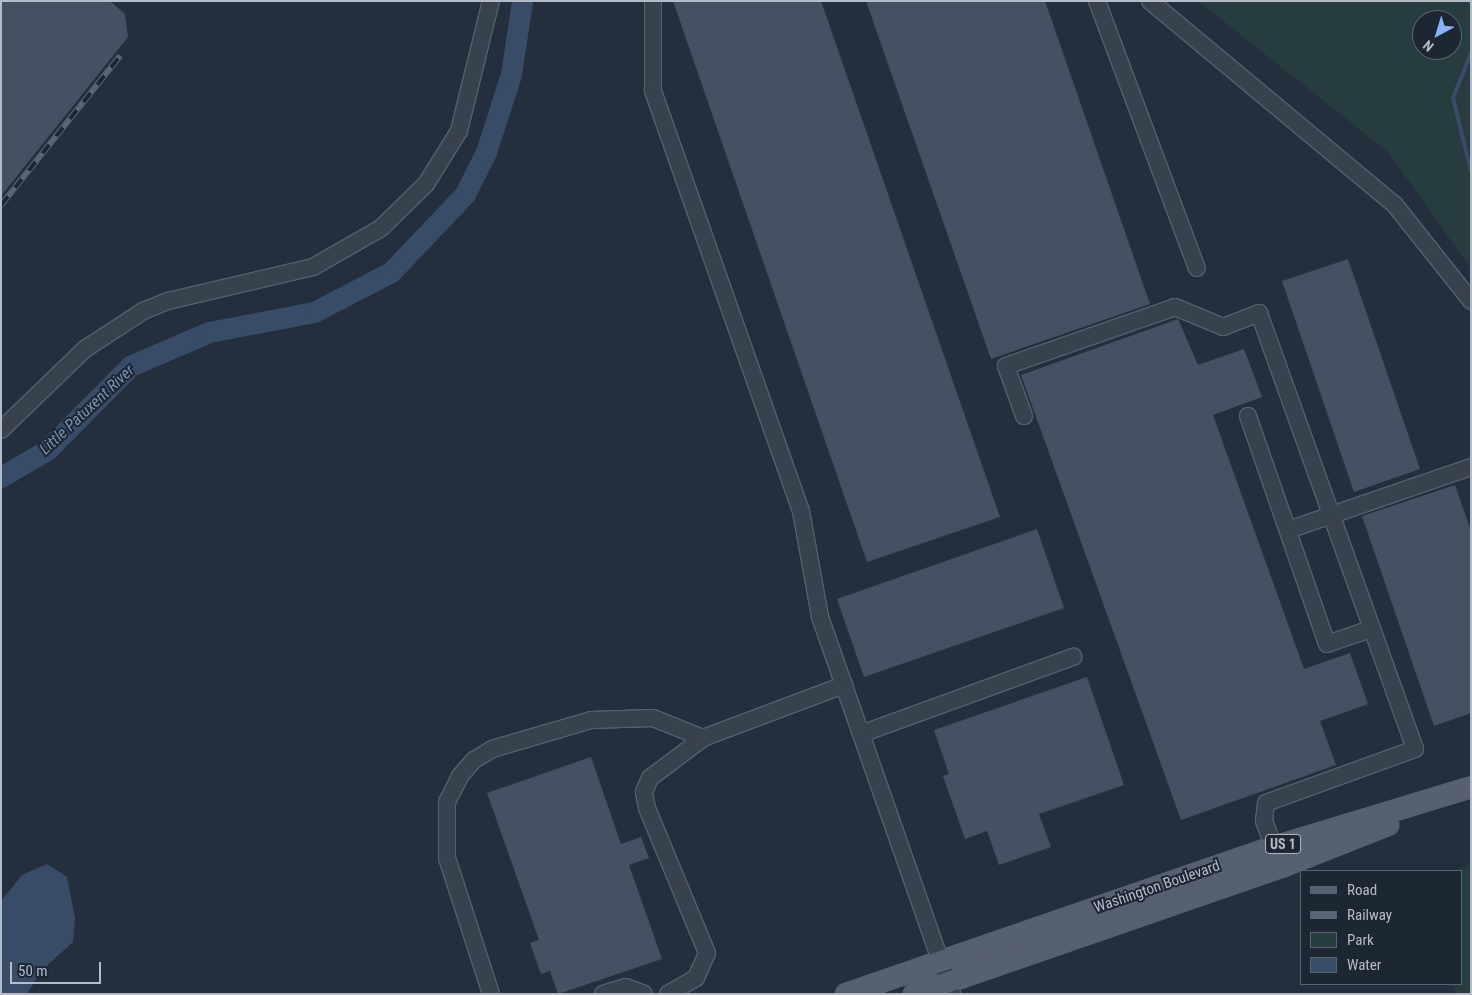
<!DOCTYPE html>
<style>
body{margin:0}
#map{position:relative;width:1472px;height:995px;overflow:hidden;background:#242f3e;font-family:"Roboto Condensed",sans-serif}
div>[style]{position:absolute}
.green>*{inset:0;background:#263c3f}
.water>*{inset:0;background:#394c67}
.stream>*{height:4px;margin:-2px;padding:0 2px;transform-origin:2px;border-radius:2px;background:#394c67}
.river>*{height:21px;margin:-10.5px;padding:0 10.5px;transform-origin:10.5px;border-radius:10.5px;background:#394c67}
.building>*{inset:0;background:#455162}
.roads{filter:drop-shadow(1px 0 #565f6c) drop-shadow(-1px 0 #565f6c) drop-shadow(0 1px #565f6c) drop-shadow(0 -1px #565f6c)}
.minor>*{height:16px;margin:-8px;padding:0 8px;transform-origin:8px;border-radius:8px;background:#38414e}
.major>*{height:20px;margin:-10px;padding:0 10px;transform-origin:10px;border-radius:10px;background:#56606e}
.rail>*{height:5.5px;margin-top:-2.75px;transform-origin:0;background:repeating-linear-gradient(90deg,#1d2633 0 11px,#5a6575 0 22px);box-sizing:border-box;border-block:1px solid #5a6575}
span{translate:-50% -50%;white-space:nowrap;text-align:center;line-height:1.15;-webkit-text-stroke:4px #1d2633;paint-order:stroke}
.shield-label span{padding:1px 4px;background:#1d2633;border:1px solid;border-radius:4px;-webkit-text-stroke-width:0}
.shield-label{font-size:14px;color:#b4bcc9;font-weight:700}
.street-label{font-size:15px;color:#b4bcc9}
.water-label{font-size:16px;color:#7c92b1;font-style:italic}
.frame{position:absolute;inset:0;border:2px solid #b4bcc9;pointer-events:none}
.legend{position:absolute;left:1300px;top:870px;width:162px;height:115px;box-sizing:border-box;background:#1d2633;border:1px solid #59626f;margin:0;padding:6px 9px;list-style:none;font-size:15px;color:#b4bcc9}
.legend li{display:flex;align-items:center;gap:10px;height:25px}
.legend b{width:25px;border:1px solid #59626f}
.north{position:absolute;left:1412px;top:10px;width:50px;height:50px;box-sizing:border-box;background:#1d2633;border:1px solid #59626f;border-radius:50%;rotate:219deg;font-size:14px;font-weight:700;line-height:20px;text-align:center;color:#b4bcc9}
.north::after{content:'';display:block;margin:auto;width:18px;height:22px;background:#8ab4f8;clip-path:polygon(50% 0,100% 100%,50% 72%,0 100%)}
.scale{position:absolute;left:10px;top:962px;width:91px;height:22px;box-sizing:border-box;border:2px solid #b4bcc9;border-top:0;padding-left:6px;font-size:15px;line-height:18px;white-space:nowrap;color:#b4bcc9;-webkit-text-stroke:4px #1d2633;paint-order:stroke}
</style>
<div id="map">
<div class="green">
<i style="clip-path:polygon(evenodd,1198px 1px,1471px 1px,1471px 269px,1389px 153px,1198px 1px,1422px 20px,1452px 20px,1452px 50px,1422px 50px,1422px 20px)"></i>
<i style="clip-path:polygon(1471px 863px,1471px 994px,1456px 994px,1453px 984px,1461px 984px,1461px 871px,1456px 871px)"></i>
</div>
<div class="water">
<i style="clip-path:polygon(47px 864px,67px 877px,75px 918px,73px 942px,42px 970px,27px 994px,1px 994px,1px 901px,22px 875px)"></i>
</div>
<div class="stream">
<i style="left:1469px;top:1px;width:2px;rotate:27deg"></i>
<i style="left:1471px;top:53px;width:48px;rotate:111.8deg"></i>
<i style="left:1453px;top:98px;width:75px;rotate:76.1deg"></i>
</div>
<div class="river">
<i style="left:1px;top:477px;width:53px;rotate:-30.4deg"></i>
<i style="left:47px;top:450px;width:118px;rotate:-45.3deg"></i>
<i style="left:130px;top:366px;width:86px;rotate:-23.3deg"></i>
<i style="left:209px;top:332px;width:107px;rotate:-10.8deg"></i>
<i style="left:314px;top:312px;width:87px;rotate:-27.5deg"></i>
<i style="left:391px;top:272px;width:108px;rotate:-46.5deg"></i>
<i style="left:465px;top:194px;width:47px;rotate:-63.4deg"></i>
<i style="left:486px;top:152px;width:82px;rotate:-72.2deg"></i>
<i style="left:511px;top:74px;width:74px;rotate:-81.4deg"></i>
</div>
<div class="building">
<i style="clip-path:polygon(1px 1px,110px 1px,125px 14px,128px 37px,1px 196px)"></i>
<i style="clip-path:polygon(673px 1px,821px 1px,1000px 517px,867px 562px)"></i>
<i style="clip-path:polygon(866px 1px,1045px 1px,1150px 304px,991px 359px)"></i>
<i style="clip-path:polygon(1348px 259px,1420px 469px,1354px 492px,1282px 281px)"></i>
<i style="clip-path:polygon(1178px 319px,1198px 365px,1244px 349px,1262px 397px,1213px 415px,1304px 669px,1350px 653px,1368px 704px,1320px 721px,1336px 765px,1181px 820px,1021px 375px)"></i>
<i style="clip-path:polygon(1455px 485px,1471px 531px,1471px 713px,1434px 726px,1362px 516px)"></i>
<i style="clip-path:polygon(1037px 529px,1064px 608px,864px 677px,837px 599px)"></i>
<i style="clip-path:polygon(1087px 677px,1124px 785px,1039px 814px,1051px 847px,999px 865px,987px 831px,965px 839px,943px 776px,949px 774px,934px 730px)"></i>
<i style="clip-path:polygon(591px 757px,621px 844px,641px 837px,649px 858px,629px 865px,662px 959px,558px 994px,550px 971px,541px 974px,530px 943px,539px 940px,487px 793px)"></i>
</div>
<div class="roads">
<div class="minor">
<i style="left:653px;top:1px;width:90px;rotate:90deg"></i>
<i style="left:653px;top:91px;width:445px;rotate:70.6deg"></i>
<i style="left:801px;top:511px;width:108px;rotate:79.8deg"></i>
<i style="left:820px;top:617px;width:399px;rotate:70.7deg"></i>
<i style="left:1097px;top:1px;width:285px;rotate:69.5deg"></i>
<i style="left:1150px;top:1px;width:319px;rotate:39.8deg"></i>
<i style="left:1395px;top:205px;width:122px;rotate:51.6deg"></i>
<i style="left:1024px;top:416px;width:53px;rotate:-109.8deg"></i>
<i style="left:1006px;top:366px;width:179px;rotate:-19.2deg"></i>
<i style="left:1175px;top:307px;width:52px;rotate:22.6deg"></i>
<i style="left:1223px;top:327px;width:39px;rotate:-21deg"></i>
<i style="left:1259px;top:313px;width:463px;rotate:70.3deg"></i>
<i style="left:1415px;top:749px;width:158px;rotate:160.1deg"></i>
<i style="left:1266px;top:803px;width:18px;rotate:96deg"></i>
<i style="left:1264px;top:821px;width:28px;rotate:69deg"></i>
<i style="left:1248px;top:416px;width:241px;rotate:70.9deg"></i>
<i style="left:1327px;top:644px;width:46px;rotate:-18.8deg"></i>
<i style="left:1px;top:430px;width:117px;rotate:-44deg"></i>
<i style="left:85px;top:349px;width:69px;rotate:-33.2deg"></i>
<i style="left:143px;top:311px;width:27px;rotate:-22deg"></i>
<i style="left:168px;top:301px;width:149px;rotate:-13.2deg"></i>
<i style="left:313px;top:267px;width:78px;rotate:-29.8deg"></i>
<i style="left:381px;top:228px;width:63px;rotate:-44.4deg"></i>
<i style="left:426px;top:184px;width:62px;rotate:-58.1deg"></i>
<i style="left:459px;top:131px;width:134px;rotate:-76.2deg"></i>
<i style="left:1288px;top:530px;width:194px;rotate:-19deg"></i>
<i style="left:861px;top:734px;width:226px;rotate:-20deg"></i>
<i style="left:491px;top:994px;width:143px;rotate:-107.9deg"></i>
<i style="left:447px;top:858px;width:56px;rotate:-90deg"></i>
<i style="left:447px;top:802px;width:29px;rotate:-63deg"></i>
<i style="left:460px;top:776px;width:21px;rotate:-49deg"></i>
<i style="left:474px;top:760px;width:21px;rotate:-31deg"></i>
<i style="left:492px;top:749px;width:103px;rotate:-16.3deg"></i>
<i style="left:591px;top:720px;width:62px;rotate:-1.8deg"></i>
<i style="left:653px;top:718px;width:54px;rotate:21.8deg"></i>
<i style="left:603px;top:994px;width:24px;rotate:-17deg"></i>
<i style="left:626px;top:987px;width:19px;rotate:21deg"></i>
<i style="left:668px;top:994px;width:32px;rotate:-30deg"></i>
<i style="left:696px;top:978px;width:27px;rotate:-66deg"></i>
<i style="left:707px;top:953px;width:157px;rotate:-112.5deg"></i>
<i style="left:647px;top:808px;width:16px;rotate:-101deg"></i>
<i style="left:644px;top:792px;width:15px;rotate:-67deg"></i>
<i style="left:650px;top:778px;width:66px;rotate:-37deg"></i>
<i style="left:703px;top:738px;width:151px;rotate:-20.6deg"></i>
</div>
<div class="major">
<i style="left:846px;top:994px;width:453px;rotate:-19deg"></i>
<i style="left:1274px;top:847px;width:206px;rotate:-16.9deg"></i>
<i style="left:914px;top:994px;width:392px;rotate:-19.1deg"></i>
<i style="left:1284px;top:866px;width:112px;rotate:-21.5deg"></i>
</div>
</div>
<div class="rail">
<i style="left:1px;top:205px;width:191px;rotate:-51.4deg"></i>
</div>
<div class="shield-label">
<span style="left:1283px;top:844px">US 1</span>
</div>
<div class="street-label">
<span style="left:1157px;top:887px;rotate:-19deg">Washington Boulevard</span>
</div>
<div class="water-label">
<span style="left:87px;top:410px;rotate:-43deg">Little Patuxent River</span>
</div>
<div class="frame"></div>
<ul class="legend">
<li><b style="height:6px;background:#56606e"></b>Road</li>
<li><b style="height:6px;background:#5a6575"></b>Railway</li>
<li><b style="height:14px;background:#263c3f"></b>Park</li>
<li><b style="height:14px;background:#394c67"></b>Water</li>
</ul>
<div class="north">N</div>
<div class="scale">50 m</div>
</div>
